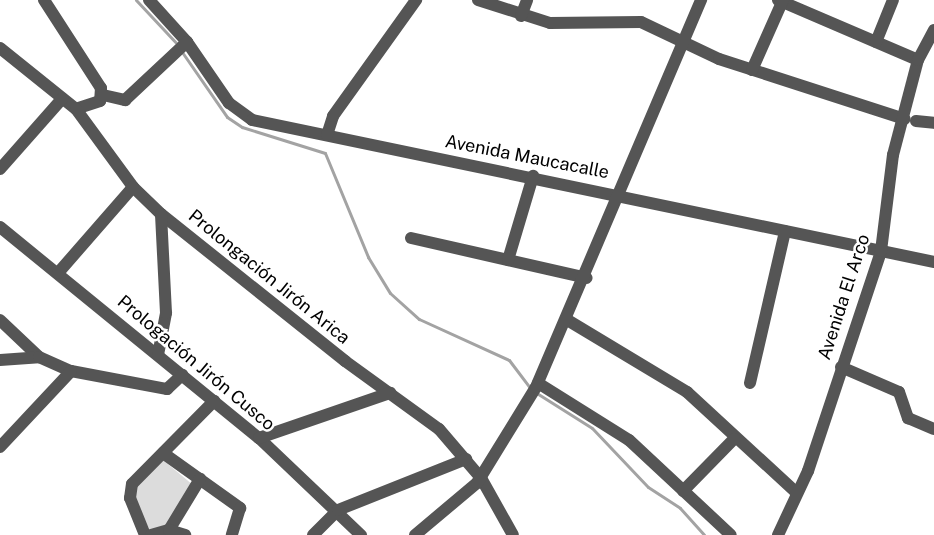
<!DOCTYPE html>
<meta charset="utf-8">
<style>
body{margin:0}
#map{position:relative;width:934px;height:535px;overflow:hidden;background:#fff;font-family:"Public Sans",sans-serif}
div>[style]{position:absolute}
.green>*{inset:0;background:#dcdcdc}
.stream>*{height:3px;margin:-1.5px;padding:0 1.5px;transform-origin:1.5px;border-radius:1.5px;background:#a3a3a3}
.minor>*{height:12px;margin:-6px;padding:0 6px;transform-origin:6px;border-radius:6px;background:#555}
span{translate:-50% -50%;white-space:nowrap;text-align:center;line-height:1.15;-webkit-text-stroke:5px #fff;paint-order:stroke}
.street-label{font-size:18px;color:#000}
</style>
<div id="map">
<div class="green">
<i style="clip-path:polygon(163px 460px,193px 485px,169px 524px,150px 530px,135px 506px,134px 483px)"></i>
</div>
<div class="stream">
<i style="left:136px;top:0;width:63px;rotate:46.9deg"></i>
<i style="left:182px;top:52px;width:79px;rotate:55.3deg"></i>
<i style="left:227px;top:117px;width:18px;rotate:34deg"></i>
<i style="left:242px;top:127px;width:87px;rotate:17.4deg"></i>
<i style="left:325px;top:153px;width:113px;rotate:67.5deg"></i>
<i style="left:368px;top:257px;width:42px;rotate:58.6deg"></i>
<i style="left:390px;top:293px;width:39px;rotate:42deg"></i>
<i style="left:419px;top:319px;width:99px;rotate:24.5deg"></i>
<i style="left:509px;top:360px;width:35px;rotate:53deg"></i>
<i style="left:535px;top:392px;width:67px;rotate:32.3deg"></i>
<i style="left:592px;top:428px;width:81px;rotate:46.5deg"></i>
<i style="left:648px;top:487px;width:38px;rotate:33deg"></i>
<i style="left:680px;top:508px;width:36px;rotate:48deg"></i>
</div>
<div class="minor">
<i style="left:44px;top:0;width:105px;rotate:57.1deg"></i>
<i style="left:101px;top:88px;width:13px;rotate:94deg"></i>
<i style="left:100px;top:101px;width:25px;rotate:162deg"></i>
<i style="left:149px;top:0;width:57px;rotate:47.9deg"></i>
<i style="left:187px;top:42px;width:74px;rotate:55.5deg"></i>
<i style="left:229px;top:103px;width:29px;rotate:36deg"></i>
<i style="left:252px;top:120px;width:697px;rotate:11.76deg"></i>
<i style="left:478px;top:0;width:76px;rotate:17.7deg"></i>
<i style="left:550px;top:23px;width:91px;rotate:-0.6deg"></i>
<i style="left:641px;top:22px;width:86px;rotate:25.4deg"></i>
<i style="left:719px;top:59px;width:195px;rotate:17.9deg"></i>
<i style="left:778px;top:0;width:152px;rotate:23.2deg"></i>
<i style="left:521px;top:16px;width:17px;rotate:-69deg"></i>
<i style="left:876px;top:42px;width:45px;rotate:-68deg"></i>
<i style="left:0;top:48px;width:97px;rotate:38.8deg"></i>
<i style="left:76px;top:109px;width:97px;rotate:53.8deg"></i>
<i style="left:133px;top:187px;width:39px;rotate:44deg"></i>
<i style="left:161px;top:214px;width:236px;rotate:38.6deg"></i>
<i style="left:345px;top:361px;width:116px;rotate:35.9deg"></i>
<i style="left:439px;top:429px;width:65px;rotate:49.4deg"></i>
<i style="left:481px;top:478px;width:65px;rotate:60.7deg"></i>
<i style="left:752px;top:70px;width:77px;rotate:-66.1deg"></i>
<i style="left:103px;top:95px;width:23px;rotate:13deg"></i>
<i style="left:125px;top:100px;width:85px;rotate:-43.1deg"></i>
<i style="left:916px;top:121px;width:18px;rotate:6deg"></i>
<i style="left:327px;top:135px;width:20px;rotate:-72deg"></i>
<i style="left:333px;top:116px;width:143px;rotate:-54.4deg"></i>
<i style="left:0;top:169px;width:94px;rotate:-48.5deg"></i>
<i style="left:0;top:227px;width:334px;rotate:39.2deg"></i>
<i style="left:259px;top:438px;width:141px;rotate:43.6deg"></i>
<i style="left:411px;top:238px;width:180px;rotate:12.8deg"></i>
<i style="left:508px;top:260px;width:88px;rotate:-73.4deg"></i>
<i style="left:58px;top:273px;width:114px;rotate:-48.9deg"></i>
<i style="left:0;top:320px;width:54px;rotate:43.5deg"></i>
<i style="left:569px;top:321px;width:138px;rotate:31deg"></i>
<i style="left:687px;top:392px;width:149px;rotate:42.6deg"></i>
<i style="left:158px;top:355px;width:43px;rotate:-79.2deg"></i>
<i style="left:166px;top:313px;width:99px;rotate:-92.9deg"></i>
<i style="left:0;top:360px;width:39px;rotate:-4deg"></i>
<i style="left:39px;top:357px;width:35px;rotate:24deg"></i>
<i style="left:71px;top:371px;width:98px;rotate:10.6deg"></i>
<i style="left:167px;top:389px;width:21px;rotate:-43deg"></i>
<i style="left:841px;top:367px;width:63px;rotate:23.3deg"></i>
<i style="left:899px;top:392px;width:28px;rotate:71deg"></i>
<i style="left:908px;top:418px;width:28px;rotate:23deg"></i>
<i style="left:538px;top:383px;width:107px;rotate:32.1deg"></i>
<i style="left:629px;top:440px;width:139px;rotate:43deg"></i>
<i style="left:750px;top:383px;width:156px;rotate:-77deg"></i>
<i style="left:259px;top:438px;width:139px;rotate:-19deg"></i>
<i style="left:0;top:447px;width:104px;rotate:-46.9deg"></i>
<i style="left:163px;top:453px;width:95px;rotate:35.5deg"></i>
<i style="left:240px;top:508px;width:28px;rotate:107deg"></i>
<i style="left:683px;top:491px;width:73px;rotate:-45.6deg"></i>
<i style="left:169px;top:530px;width:60px;rotate:-58.7deg"></i>
<i style="left:145px;top:535px;width:40px;rotate:-112deg"></i>
<i style="left:130px;top:498px;width:14px;rotate:-82deg"></i>
<i style="left:132px;top:484px;width:117px;rotate:-45.3deg"></i>
<i style="left:151px;top:535px;width:19px;rotate:-16deg"></i>
<i style="left:169px;top:530px;width:17px;rotate:17deg"></i>
<i style="left:313px;top:535px;width:35px;rotate:-45deg"></i>
<i style="left:338px;top:510px;width:138px;rotate:-21.7deg"></i>
<i style="left:415px;top:535px;width:81px;rotate:-40deg"></i>
<i style="left:477px;top:483px;width:113px;rotate:-58.4deg"></i>
<i style="left:536px;top:387px;width:421px;rotate:-66.9deg"></i>
<i style="left:778px;top:535px;width:71px;rotate:-64.9deg"></i>
<i style="left:808px;top:471px;width:232px;rotate:-71.6deg"></i>
<i style="left:881px;top:251px;width:97px;rotate:-82.9deg"></i>
<i style="left:893px;top:155px;width:98px;rotate:-75.3deg"></i>
<i style="left:918px;top:60px;width:34px;rotate:-62deg"></i>
</div>
<div class="street-label">
<span style="left:527px;top:157px;rotate:11deg">Avenida Maucacalle</span>
<span style="left:269px;top:277px;rotate:39deg">Prolongación Jirón Arica</span>
<span style="left:844px;top:297px;rotate:-72deg">Avenida El Arco</span>
<span style="left:196px;top:363px;rotate:40deg">Prologación Jirón Cusco</span>
</div>
</div>
